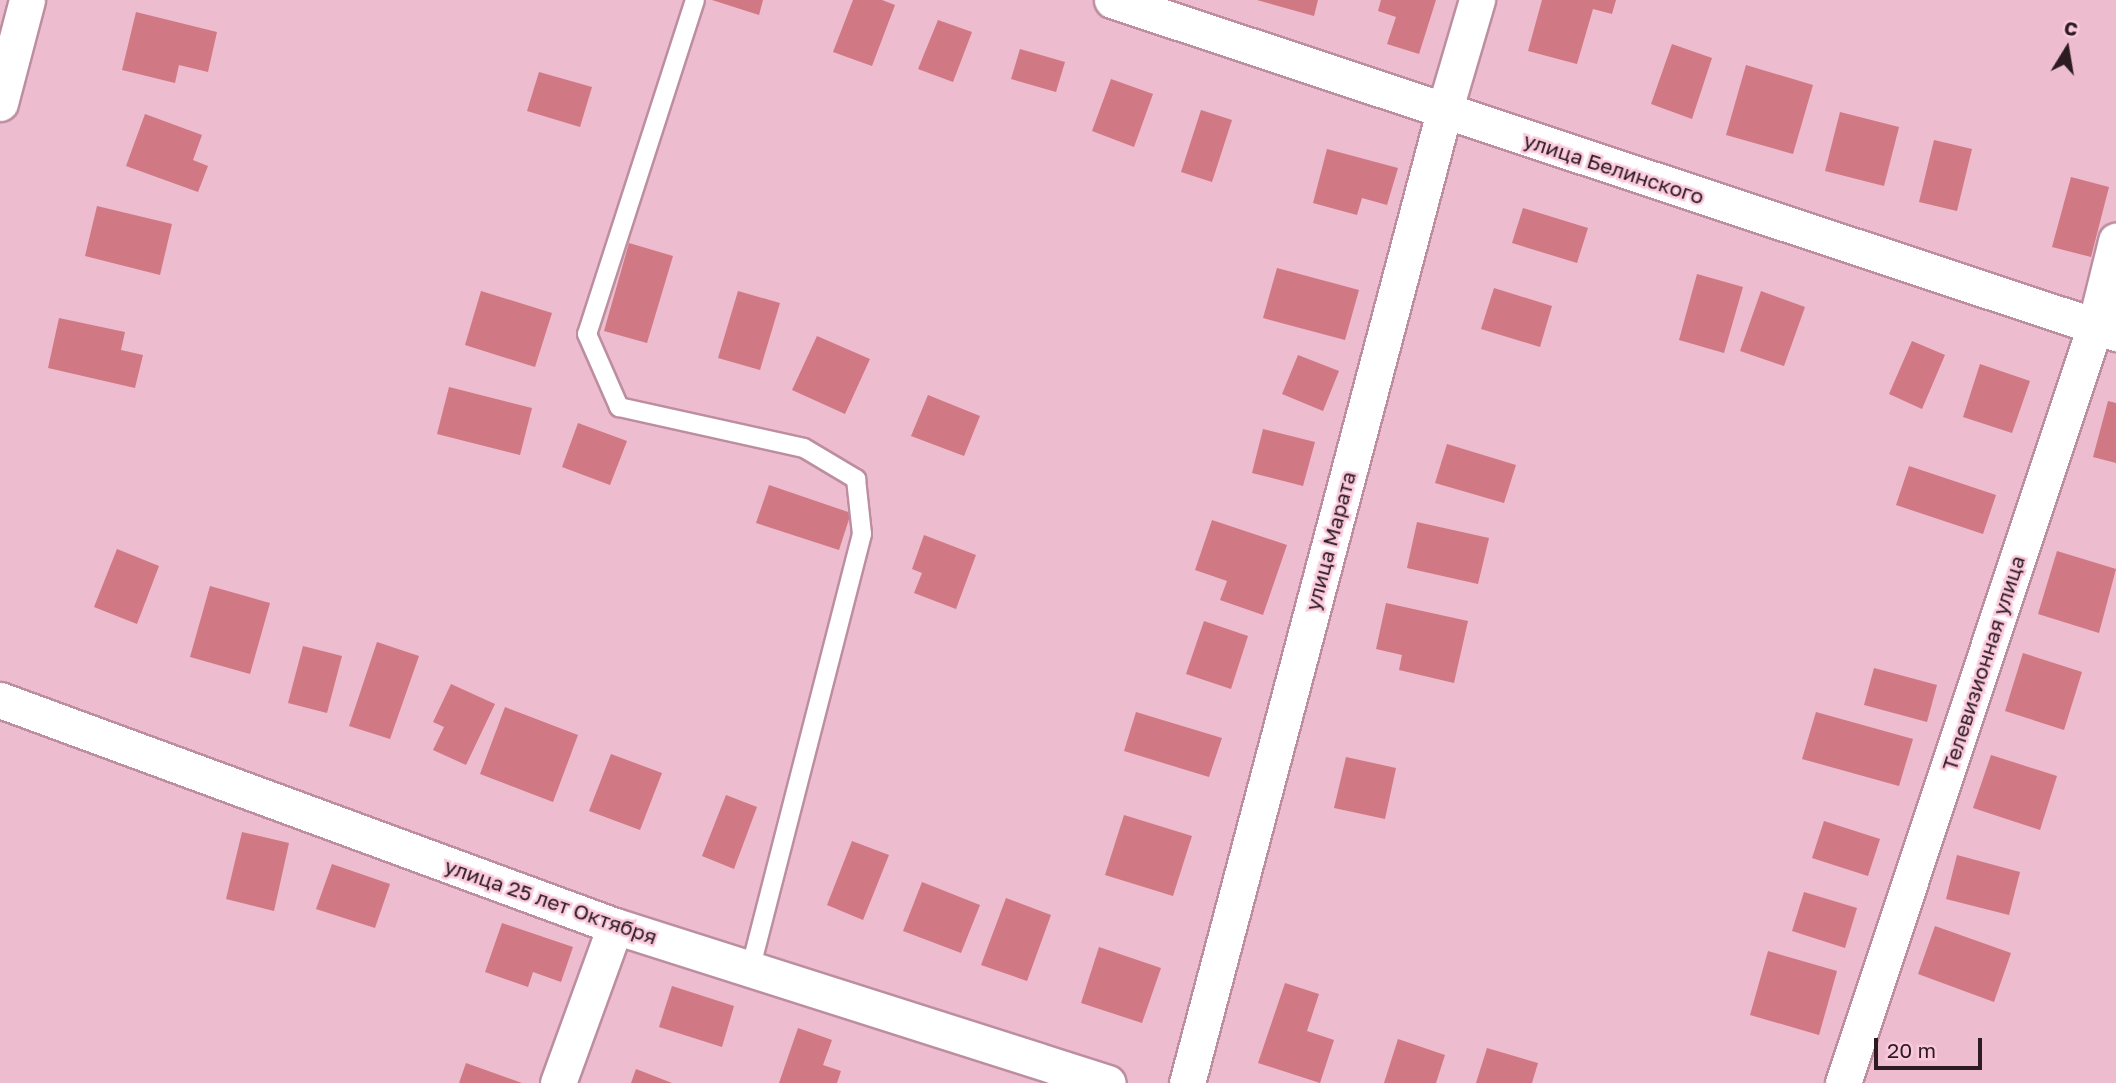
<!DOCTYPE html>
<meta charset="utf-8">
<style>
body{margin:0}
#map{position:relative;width:2116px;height:1083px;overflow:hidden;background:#edbccf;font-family:"Golos Text",sans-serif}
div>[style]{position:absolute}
.building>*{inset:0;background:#d07883}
.roads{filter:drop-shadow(2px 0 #bc8ea0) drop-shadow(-2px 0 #bc8ea0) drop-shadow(0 2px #bc8ea0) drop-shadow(0 -2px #bc8ea0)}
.lane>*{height:18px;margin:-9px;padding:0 9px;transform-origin:9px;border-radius:9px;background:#fff}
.street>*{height:35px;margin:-17.5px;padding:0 17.5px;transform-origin:17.5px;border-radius:17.5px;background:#fff}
span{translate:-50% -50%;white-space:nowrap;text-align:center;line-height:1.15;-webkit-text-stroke:5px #fac9dc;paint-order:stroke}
.street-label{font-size:21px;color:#2d1b22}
.north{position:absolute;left:2032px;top:14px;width:70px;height:70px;-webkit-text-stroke:5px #fac9dc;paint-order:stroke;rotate:11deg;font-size:19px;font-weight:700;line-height:28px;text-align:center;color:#2d1b22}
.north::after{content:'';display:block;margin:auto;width:24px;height:32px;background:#2d1b22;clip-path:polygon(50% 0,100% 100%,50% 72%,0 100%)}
.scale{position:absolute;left:1874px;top:1038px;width:108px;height:32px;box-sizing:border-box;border:4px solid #2d1b22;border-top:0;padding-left:9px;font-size:21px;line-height:24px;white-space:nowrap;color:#2d1b22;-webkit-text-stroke:5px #fac9dc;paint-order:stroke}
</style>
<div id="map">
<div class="building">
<i style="clip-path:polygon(712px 0,763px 0,759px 15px)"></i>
<i style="clip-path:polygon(853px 0,882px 0,895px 5px,872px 66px,833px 52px)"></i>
<i style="clip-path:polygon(1257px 0,1318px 0,1314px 16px)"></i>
<i style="clip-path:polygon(1381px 0,1436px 0,1419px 54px,1387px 44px,1396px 17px,1378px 11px)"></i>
<i style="clip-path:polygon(1542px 0,1616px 0,1612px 14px,1593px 9px,1577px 64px,1528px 51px)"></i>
<i style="clip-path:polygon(136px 12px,217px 32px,208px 72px,179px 65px,175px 83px,122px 70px)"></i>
<i style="clip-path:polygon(938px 20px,972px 32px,953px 82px,918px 69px)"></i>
<i style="clip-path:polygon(1672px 44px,1712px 58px,1692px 119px,1651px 104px)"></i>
<i style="clip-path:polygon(1020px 49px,1065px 62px,1056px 92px,1011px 79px)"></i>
<i style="clip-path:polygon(1746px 65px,1813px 85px,1793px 154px,1726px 135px)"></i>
<i style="clip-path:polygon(539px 72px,592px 87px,580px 127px,527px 111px)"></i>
<i style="clip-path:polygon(1111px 79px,1153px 94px,1134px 147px,1092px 131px)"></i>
<i style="clip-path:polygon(1201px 110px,1232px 120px,1212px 182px,1181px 172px)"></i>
<i style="clip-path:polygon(1840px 112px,1899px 127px,1884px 186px,1825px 171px)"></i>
<i style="clip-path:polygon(145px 114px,202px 135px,193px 160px,208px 166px,198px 192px,126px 166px)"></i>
<i style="clip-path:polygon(1934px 140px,1972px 149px,1957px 211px,1919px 202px)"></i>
<i style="clip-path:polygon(1327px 149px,1398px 168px,1387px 205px,1362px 198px,1357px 215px,1313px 203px)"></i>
<i style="clip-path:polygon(2071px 177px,2109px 187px,2091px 257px,2052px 247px)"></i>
<i style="clip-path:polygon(97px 206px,172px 224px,160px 275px,85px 256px)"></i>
<i style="clip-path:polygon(1523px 208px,1588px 228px,1577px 263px,1512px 243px)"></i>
<i style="clip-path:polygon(629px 243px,673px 256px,647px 343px,604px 331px)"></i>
<i style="clip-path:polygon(1277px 268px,1359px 290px,1345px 340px,1263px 318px)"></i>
<i style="clip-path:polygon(1697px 274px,1743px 287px,1724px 353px,1679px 340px)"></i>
<i style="clip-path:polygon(1494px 288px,1552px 306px,1540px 347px,1481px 329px)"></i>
<i style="clip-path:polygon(481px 291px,552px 313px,535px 367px,465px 345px)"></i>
<i style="clip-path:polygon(738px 291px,780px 303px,760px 370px,718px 358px)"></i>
<i style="clip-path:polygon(1761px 291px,1805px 307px,1784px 366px,1740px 351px)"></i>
<i style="clip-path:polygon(59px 318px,125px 332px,121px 350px,143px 355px,135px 388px,48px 368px)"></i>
<i style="clip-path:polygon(817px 336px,870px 359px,845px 414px,792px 390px)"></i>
<i style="clip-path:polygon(1912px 341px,1945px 355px,1922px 409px,1889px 394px)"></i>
<i style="clip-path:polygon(1298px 355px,1339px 371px,1323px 411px,1282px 394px)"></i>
<i style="clip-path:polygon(1980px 364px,2030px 381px,2012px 433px,1963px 417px)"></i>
<i style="clip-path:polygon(449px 387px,532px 408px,520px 455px,437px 434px)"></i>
<i style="clip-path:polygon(928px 395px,980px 416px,964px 456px,911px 436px)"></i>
<i style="clip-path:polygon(2108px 401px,2116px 403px,2116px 463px,2093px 457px)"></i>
<i style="clip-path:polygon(578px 423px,627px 441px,610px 485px,562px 467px)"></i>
<i style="clip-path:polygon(1263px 429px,1315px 442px,1303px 486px,1252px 473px)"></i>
<i style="clip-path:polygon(1447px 444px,1516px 465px,1504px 503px,1435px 483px)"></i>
<i style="clip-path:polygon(1909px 466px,1996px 495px,1983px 534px,1896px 505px)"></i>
<i style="clip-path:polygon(769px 485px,851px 513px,839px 550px,756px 523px)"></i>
<i style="clip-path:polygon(1212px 520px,1287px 545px,1263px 615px,1220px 600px,1227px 581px,1195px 570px)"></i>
<i style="clip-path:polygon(1417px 522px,1489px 538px,1478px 584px,1407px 568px)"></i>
<i style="clip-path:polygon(924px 535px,976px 555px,956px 609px,914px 593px,922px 573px,912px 569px)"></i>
<i style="clip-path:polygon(117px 549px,159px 566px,137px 624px,94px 607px)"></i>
<i style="clip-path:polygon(2057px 551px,2116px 569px,2099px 633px,2038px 614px)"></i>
<i style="clip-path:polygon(210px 586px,270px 603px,250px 674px,190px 657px)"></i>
<i style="clip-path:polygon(1386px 603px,1468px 621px,1454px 683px,1399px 670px,1402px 655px,1376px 649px)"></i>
<i style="clip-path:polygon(1204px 621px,1248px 636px,1231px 689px,1186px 674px)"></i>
<i style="clip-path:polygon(377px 642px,419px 656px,390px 739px,349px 726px)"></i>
<i style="clip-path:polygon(303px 646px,342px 656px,327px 713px,288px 703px)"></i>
<i style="clip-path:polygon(2023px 653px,2082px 672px,2064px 730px,2005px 711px)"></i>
<i style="clip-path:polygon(1874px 668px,1937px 685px,1927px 722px,1864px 705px)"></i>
<i style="clip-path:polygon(451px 684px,495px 704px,466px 765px,433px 750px,444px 727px,433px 722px)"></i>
<i style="clip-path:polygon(505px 707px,578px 735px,553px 802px,480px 774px)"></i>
<i style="clip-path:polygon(1136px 712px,1222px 738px,1209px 777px,1124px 751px)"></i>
<i style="clip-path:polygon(1816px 712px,1913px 739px,1899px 786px,1802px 759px)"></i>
<i style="clip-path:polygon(611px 754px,662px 773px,640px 830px,589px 811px)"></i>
<i style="clip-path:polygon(1991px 755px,2057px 776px,2040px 830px,1973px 808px)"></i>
<i style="clip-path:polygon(1346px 757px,1396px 768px,1385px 819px,1334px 808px)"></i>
<i style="clip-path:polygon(726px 795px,757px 807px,734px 869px,702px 856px)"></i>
<i style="clip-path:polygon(1124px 815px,1192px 836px,1173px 896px,1105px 875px)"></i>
<i style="clip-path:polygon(1824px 821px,1880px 839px,1868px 876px,1812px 858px)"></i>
<i style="clip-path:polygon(242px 832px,289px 843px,274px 911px,226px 899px)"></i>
<i style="clip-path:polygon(852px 841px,889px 855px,863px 920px,827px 905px)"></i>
<i style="clip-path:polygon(1957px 855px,2020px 872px,2009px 915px,1946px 899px)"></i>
<i style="clip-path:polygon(332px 864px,390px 884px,375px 928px,316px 909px)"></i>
<i style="clip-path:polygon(922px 882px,980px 905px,961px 953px,903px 931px)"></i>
<i style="clip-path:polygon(1804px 892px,1857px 908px,1845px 948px,1792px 931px)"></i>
<i style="clip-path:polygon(1006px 898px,1051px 915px,1027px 981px,981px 965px)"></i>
<i style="clip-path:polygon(502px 923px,573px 947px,561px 982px,533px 972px,528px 987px,485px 972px)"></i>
<i style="clip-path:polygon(1935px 926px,2011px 953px,1994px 1002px,1918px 974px)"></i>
<i style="clip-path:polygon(1099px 947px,1161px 968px,1142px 1023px,1081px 1003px)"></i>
<i style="clip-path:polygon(1768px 951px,1837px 971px,1819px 1035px,1750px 1015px)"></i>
<i style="clip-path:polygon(1285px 983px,1319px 994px,1307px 1031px,1334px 1040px,1320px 1083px,1258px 1063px)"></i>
<i style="clip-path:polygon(672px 986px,734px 1006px,722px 1047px,659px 1027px)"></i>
<i style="clip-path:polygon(798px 1028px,832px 1040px,823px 1065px,841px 1071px,837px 1083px,779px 1083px)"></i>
<i style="clip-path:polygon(1398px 1039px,1445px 1055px,1436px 1083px,1384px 1083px)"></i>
<i style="clip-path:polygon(1487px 1048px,1538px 1063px,1532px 1083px,1476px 1083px)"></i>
<i style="clip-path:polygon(466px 1063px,522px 1083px,459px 1083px)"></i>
<i style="clip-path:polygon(636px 1069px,672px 1083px,631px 1083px)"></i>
</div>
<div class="roads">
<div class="lane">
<i style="left:695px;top:0;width:351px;rotate:107.9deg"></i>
<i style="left:587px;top:334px;width:80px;rotate:66.3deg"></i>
<i style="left:619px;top:407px;width:189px;rotate:12.5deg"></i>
<i style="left:804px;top:448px;width:61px;rotate:30.8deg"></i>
<i style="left:856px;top:479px;width:55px;rotate:83.8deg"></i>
<i style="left:862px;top:534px;width:447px;rotate:104.4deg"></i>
</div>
<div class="street">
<i style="left:1112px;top:0;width:1058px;rotate:18.35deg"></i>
<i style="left:0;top:103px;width:106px;rotate:-75.3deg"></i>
<i style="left:0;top:700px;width:655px;rotate:20.18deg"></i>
<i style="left:615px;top:926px;width:517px;rotate:17.66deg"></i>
<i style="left:558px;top:1083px;width:167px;rotate:-70deg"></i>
<i style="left:1187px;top:1083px;width:1004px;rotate:-75.18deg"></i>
<i style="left:1444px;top:112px;width:117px;rotate:-73.6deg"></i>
<i style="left:1843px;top:1083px;width:798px;rotate:-71.59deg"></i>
<i style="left:2095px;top:326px;width:88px;rotate:-76.1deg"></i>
</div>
</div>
<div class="street-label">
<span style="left:1614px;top:168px;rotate:18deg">улица Белинского</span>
<span style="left:1330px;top:541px;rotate:-75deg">улица Марата</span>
<span style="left:1983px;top:663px;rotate:-72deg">Телевизионная улица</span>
<span style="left:551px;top:901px;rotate:19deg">улица 25 лет Октября</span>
</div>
<div class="north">С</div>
<div class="scale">20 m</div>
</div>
